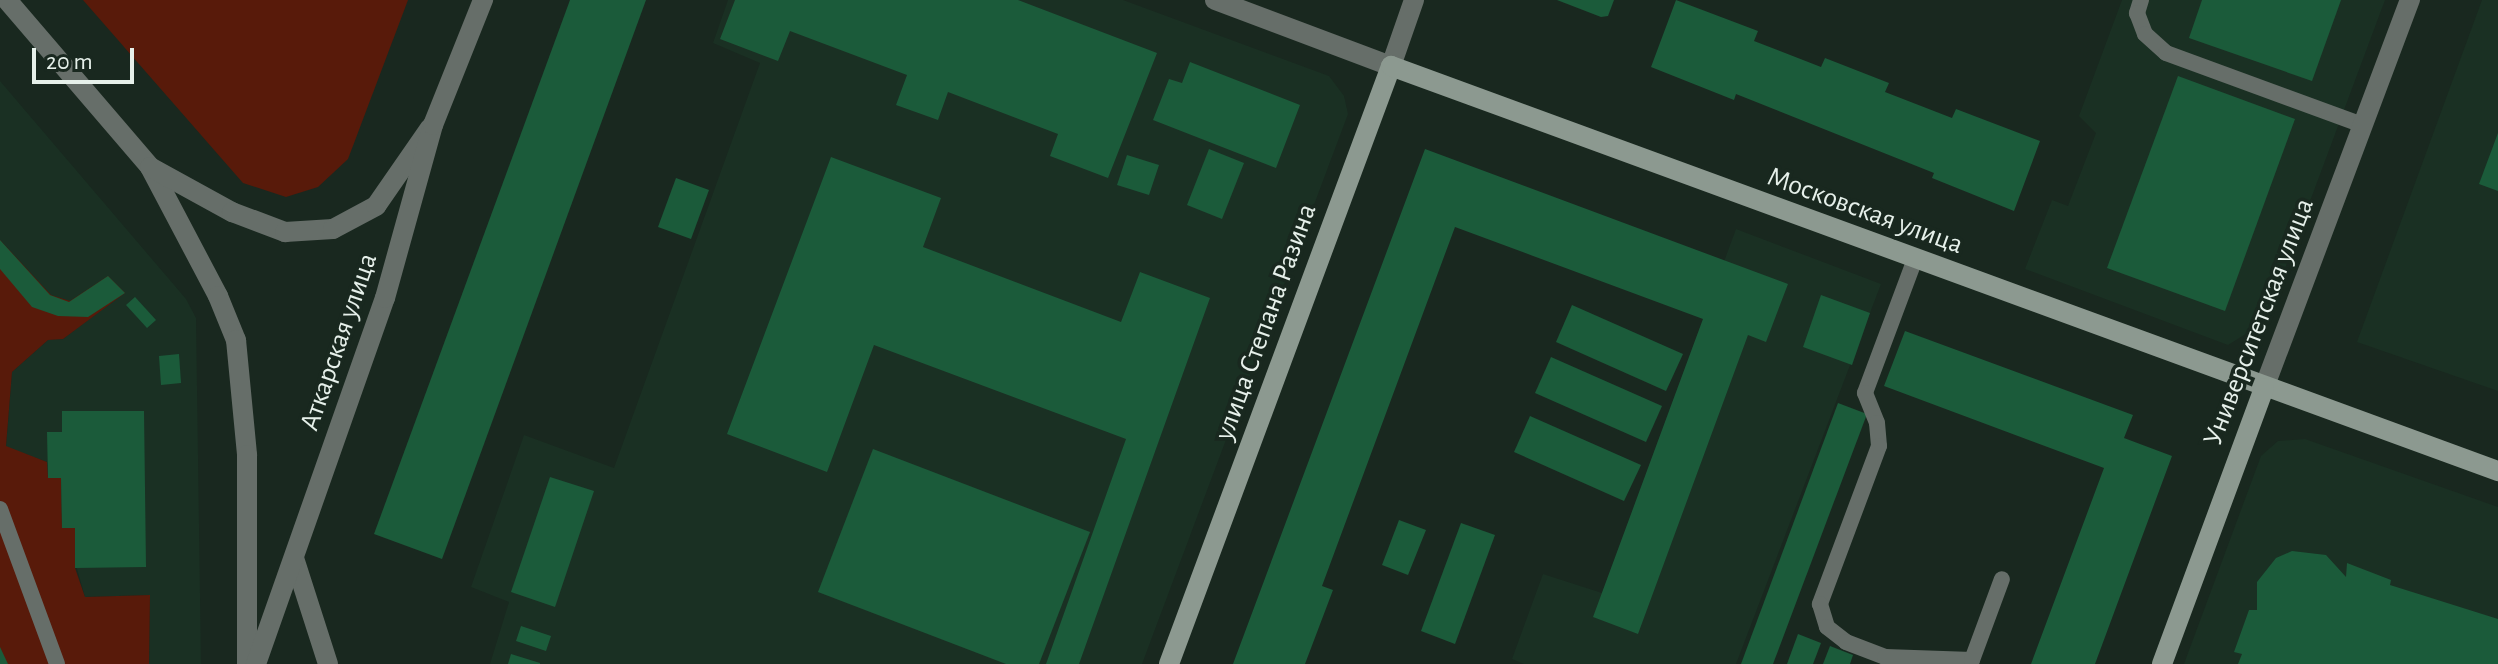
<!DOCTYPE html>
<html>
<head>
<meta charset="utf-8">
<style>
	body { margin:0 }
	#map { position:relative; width:2498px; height:664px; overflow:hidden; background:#19281f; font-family:"Alegreya Sans",sans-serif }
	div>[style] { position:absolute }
	.built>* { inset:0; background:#1a3023 }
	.green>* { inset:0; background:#581a0a }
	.building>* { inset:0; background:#1b5b3a }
	.service>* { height:16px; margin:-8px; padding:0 8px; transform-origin:8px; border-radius:8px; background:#666e69 }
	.minor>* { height:20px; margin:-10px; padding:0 10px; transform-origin:10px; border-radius:10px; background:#666e69 }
	.tertiary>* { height:20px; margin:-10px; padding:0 10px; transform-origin:10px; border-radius:10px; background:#666e69 }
	.secondary>* { height:20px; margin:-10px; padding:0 10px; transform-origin:10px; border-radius:10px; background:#8c9990 }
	span { translate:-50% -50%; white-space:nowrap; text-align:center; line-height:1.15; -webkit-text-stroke:7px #19281f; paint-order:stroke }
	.street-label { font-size:28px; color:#e6f0ea }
	.scale { position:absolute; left:32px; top:48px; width:102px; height:36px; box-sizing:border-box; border:4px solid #e6f0ea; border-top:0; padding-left:10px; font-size:24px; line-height:28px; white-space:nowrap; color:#e6f0ea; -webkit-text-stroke:6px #19281f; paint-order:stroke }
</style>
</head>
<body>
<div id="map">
	<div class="built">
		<div style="clip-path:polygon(728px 0,1123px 0,1329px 76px,1344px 96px,1348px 114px,1142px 664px,490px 664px,509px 602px,471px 587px,524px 435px,614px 468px,760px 63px,713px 43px)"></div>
		<div style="clip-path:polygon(2122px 0,2385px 0,2265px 322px,2228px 345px,2025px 269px,2052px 200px,2068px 206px,2096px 133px,2079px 116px)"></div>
		<div style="clip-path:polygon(2482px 0,2498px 0,2498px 391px,2357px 342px)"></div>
		<div style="clip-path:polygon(0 81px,186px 299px,196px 318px,201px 664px,149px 664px,150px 595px,85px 597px,47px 462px,6px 447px,12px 372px,48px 340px,63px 339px,125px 292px,87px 293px,69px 302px,50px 295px,0 240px)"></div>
		<div style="clip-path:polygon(1736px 229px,1881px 284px,1736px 664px,1524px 664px,1512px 659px,1543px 574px,1602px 593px)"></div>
		<div style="clip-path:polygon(2305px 439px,2498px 507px,2498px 664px,2184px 664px,2261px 456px,2278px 441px)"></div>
	</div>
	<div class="green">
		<div style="clip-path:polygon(83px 0,408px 0,348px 159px,318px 187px,286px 197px,243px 183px)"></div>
		<div style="clip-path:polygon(0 240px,51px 295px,70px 301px,108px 276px,125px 293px,63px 339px,48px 340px,12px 372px,6px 446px,47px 462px,48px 477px,61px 478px,62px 527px,75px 528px,75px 568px,85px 597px,150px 595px,149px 664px,0 664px)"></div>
	</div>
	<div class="building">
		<div style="clip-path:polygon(570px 0,646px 0,442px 559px,374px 534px)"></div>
		<div style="clip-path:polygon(735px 0,1018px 0,1157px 53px,1108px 178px,1050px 156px,1058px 134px,948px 92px,938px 120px,896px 105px,907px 75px,790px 31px,778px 61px,720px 39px)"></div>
		<div style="clip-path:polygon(1557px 0,1614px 0,1608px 16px,1601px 17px)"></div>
		<div style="clip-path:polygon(1676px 0,1758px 31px,1754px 41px,1821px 67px,1825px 58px,1889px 83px,1885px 92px,1952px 118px,1956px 109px,2040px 141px,2014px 211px,1932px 178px,1934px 173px,1736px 94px,1734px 100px,1651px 67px)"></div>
		<div style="clip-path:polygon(2202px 0,2341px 0,2312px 81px,2189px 38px)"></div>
		<div style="clip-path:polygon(1190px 62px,1300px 105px,1276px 168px,1153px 120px,1169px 79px,1182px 83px)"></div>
		<div style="clip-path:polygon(2178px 76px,2295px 119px,2225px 311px,2107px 268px)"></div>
		<div style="clip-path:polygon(2498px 133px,2498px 191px,2479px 184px)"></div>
		<div style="clip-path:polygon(1209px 149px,1244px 163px,1222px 219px,1187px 205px)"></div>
		<div style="clip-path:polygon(1425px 149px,1788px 284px,1766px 342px,1748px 335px,1638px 634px,1593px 617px,1703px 319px,1455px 227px,1322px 586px,1333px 590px,1305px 664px,1233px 664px)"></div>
		<div style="clip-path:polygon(1127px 155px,1159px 165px,1149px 195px,1117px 185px)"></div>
		<div style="clip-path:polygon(831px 157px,941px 198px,923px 247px,1121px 322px,1140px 272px,1210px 298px,1079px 664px,1046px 664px,1126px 439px,874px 345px,827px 472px,727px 434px)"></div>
		<div style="clip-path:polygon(676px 178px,709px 190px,691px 239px,658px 227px)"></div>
		<div style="clip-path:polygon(0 240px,50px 295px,69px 302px,108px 276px,125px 293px,88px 317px,58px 316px,32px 307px,0 269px)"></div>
		<div style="clip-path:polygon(1821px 295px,1870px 313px,1852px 365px,1803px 347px)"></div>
		<div style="clip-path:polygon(135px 297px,156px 320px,147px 328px,126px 305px)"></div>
		<div style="clip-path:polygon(1572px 305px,1683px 354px,1666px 391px,1556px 342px)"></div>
		<div style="clip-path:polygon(1905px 331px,2133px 415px,2124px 438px,2172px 456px,2095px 664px,2031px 664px,2104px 468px,1884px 386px)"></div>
		<div style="clip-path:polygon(179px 354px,181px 383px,161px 385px,159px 356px)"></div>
		<div style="clip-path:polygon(1551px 357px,1662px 406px,1646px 442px,1535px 393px)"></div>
		<div style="clip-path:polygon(1838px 403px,1867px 414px,1773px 664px,1741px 664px)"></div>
		<div style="clip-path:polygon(62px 411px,144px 411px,146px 567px,75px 568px,75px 528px,62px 528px,61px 478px,48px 478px,47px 432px,62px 432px)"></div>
		<div style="clip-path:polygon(1530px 416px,1641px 465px,1624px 501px,1514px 452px)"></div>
		<div style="clip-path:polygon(873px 449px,1090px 532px,1039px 664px,1006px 664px,818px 592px)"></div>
		<div style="clip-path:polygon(550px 477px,594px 491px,555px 607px,511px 592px)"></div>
		<div style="clip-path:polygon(1399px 520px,1426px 530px,1408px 575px,1382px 565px)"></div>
		<div style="clip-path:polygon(1461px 523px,1495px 535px,1455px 644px,1421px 631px)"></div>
		<div style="clip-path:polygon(2292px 551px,2326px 555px,2346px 577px,2347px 563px,2391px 580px,2390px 585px,2498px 619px,2498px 664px,2238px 664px,2242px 654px,2234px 652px,2249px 610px,2257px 610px,2257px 582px,2276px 558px)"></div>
		<div style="clip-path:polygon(521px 626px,551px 636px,546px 651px,516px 641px)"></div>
		<div style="clip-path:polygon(1798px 634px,1821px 643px,1813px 664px,1787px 664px)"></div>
		<div style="clip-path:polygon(1830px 646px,1853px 655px,1850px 664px,1823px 664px)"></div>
		<div style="clip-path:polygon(0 647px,8px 664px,0 664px)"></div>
		<div style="clip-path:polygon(511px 654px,540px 663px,540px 664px,508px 664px)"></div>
	</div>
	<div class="service">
		<div style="left:2141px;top:0;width:14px;rotate:107deg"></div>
		<div style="left:2137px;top:13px;width:22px;rotate:69deg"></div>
		<div style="left:2145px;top:34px;width:28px;rotate:42deg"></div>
		<div style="left:2166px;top:53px;width:210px;rotate:20.1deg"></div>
		<div style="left:1915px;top:259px;width:143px;rotate:110.5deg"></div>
		<div style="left:1865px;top:393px;width:32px;rotate:68deg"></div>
		<div style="left:1877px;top:423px;width:23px;rotate:85deg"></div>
		<div style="left:1879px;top:446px;width:169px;rotate:110.5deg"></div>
		<div style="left:1820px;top:604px;width:24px;rotate:73deg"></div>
		<div style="left:1827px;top:627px;width:24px;rotate:38deg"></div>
		<div style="left:1846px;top:642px;width:42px;rotate:21deg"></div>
		<div style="left:1885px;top:657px;width:87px;rotate:2deg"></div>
		<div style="left:1972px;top:660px;width:86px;rotate:-69.7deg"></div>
		<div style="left:0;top:509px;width:165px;rotate:69.8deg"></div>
	</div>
	<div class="minor">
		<div style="left:7px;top:0;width:220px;rotate:49.4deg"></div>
		<div style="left:150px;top:167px;width:146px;rotate:62.2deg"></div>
		<div style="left:218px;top:296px;width:48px;rotate:67.8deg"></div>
		<div style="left:236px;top:340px;width:116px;rotate:84.5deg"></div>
		<div style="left:247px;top:455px;width:209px;rotate:90deg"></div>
		<div style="left:150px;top:167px;width:94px;rotate:28.8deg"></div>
		<div style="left:232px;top:212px;width:57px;rotate:20.7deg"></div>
		<div style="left:285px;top:232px;width:48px;rotate:-3.6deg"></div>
		<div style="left:333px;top:229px;width:49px;rotate:-28.1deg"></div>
		<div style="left:376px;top:206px;width:95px;rotate:-55.3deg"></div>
		<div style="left:294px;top:558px;width:111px;rotate:72.2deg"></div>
	</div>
	<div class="tertiary">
		<div style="left:1215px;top:0;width:188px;rotate:20.6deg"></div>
		<div style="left:1391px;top:66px;width:70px;rotate:-70.8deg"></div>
		<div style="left:2264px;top:388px;width:415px;rotate:-69.4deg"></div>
		<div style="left:256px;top:664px;width:388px;rotate:-70.6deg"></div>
		<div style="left:385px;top:298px;width:180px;rotate:-74.5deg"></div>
		<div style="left:433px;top:125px;width:135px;rotate:-68.2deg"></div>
	</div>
	<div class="secondary">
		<div style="left:1169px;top:664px;width:638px;rotate:-69.63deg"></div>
		<div style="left:1391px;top:66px;width:1179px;rotate:20.1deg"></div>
		<div style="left:2162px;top:664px;width:294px;rotate:-69.7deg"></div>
	</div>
	<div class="street-label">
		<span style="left:1865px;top:211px;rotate:20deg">Московская улица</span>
		<span style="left:1266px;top:322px;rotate:-70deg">улица Степана Разина</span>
		<span style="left:2259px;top:322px;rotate:-69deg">Университетская улица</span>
		<span style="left:339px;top:342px;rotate:-71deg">Аткарская улица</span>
	</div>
	<div class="scale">20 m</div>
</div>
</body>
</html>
